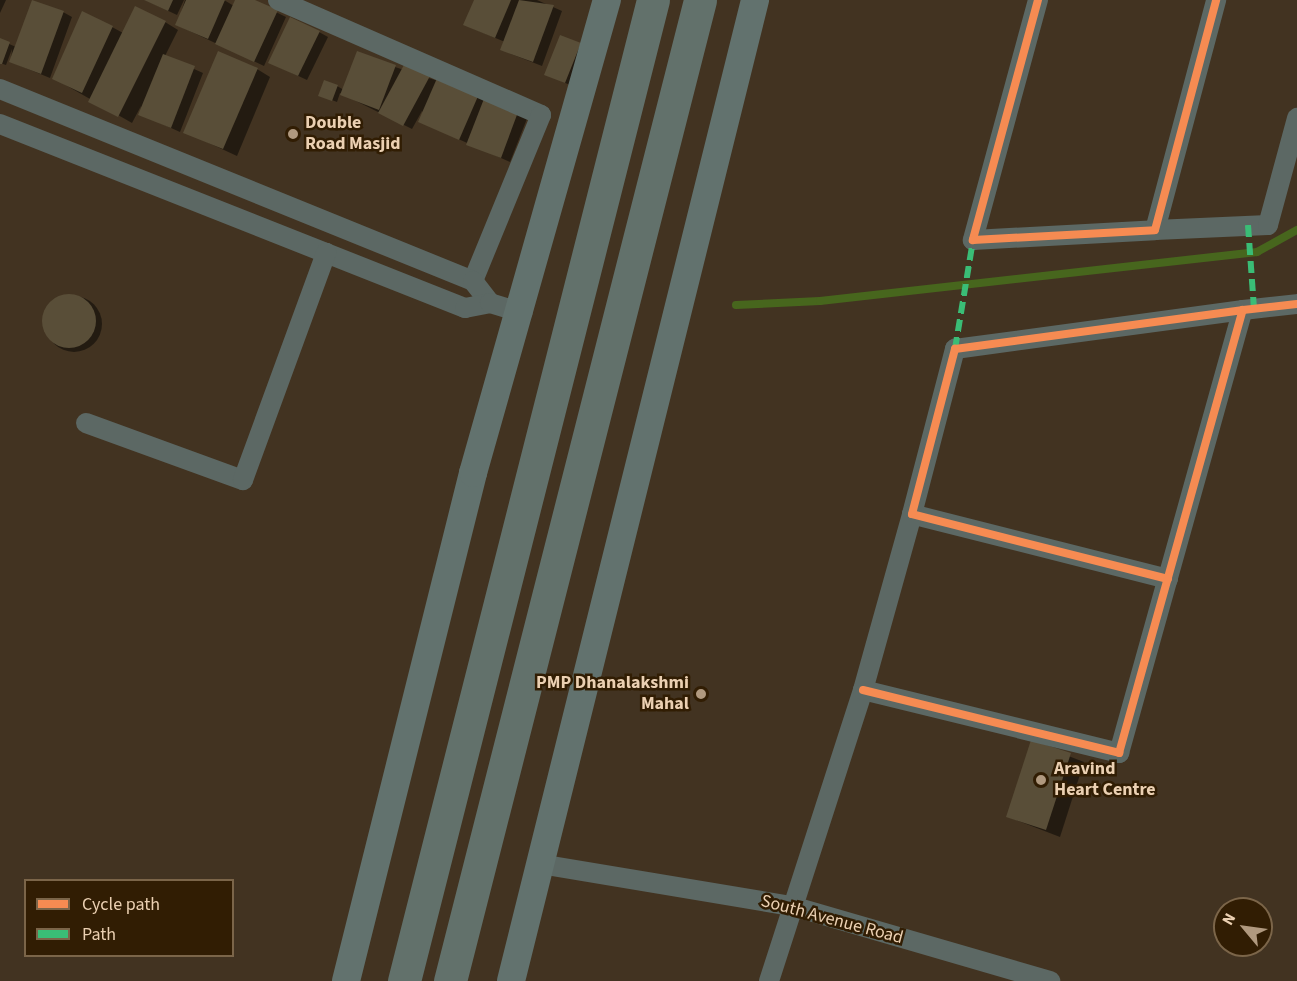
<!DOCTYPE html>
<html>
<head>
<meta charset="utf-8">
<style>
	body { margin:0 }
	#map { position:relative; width:1297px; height:981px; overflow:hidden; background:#423321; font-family:"Source Sans 3",sans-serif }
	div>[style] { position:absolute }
	.shadow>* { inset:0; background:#0007 }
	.round { border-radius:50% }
	.stream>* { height:8px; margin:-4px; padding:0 4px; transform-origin:4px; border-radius:4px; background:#47661d }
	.building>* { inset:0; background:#594e38 }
	.minor>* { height:20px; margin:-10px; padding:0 10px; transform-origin:10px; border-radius:10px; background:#5c6864 }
	.secondary>* { height:28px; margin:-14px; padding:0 14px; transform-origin:14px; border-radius:14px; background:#62726e }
	.trunk>* { height:33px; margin:-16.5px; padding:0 16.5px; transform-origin:16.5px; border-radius:16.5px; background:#62716b }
	.quiet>* { height:6px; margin-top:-3px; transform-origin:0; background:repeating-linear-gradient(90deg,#3abd76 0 12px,transparent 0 18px) }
	.cycleway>* { height:8px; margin:-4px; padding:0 4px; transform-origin:4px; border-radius:4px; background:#f68b52 }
	.dots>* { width:16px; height:16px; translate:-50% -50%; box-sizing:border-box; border:3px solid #311d03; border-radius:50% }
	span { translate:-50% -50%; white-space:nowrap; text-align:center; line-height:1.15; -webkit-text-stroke:5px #311d03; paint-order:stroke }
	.poi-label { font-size:18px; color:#ebd0b2; font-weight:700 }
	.left { translate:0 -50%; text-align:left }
	.right { translate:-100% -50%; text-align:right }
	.street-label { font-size:18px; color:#ebd0b2 }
	.legend { position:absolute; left:24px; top:879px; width:210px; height:78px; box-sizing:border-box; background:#311d03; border:2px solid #7b6549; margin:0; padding:8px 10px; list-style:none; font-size:18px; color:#ebd0b2 }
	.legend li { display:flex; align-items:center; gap:12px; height:30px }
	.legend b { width:30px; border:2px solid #7b6549 }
	.north { position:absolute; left:1213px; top:897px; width:60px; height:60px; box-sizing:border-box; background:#311d03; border:2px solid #7b6549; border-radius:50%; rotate:299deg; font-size:16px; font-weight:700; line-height:24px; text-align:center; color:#ebd0b2 }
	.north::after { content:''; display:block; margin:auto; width:21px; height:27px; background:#b0997f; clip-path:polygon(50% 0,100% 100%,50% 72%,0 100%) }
</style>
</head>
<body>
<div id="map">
	<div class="shadow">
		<div style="clip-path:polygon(0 0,6px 0,0 13px)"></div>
		<div style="clip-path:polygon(145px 0,184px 0,177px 15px)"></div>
		<div style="clip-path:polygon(185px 0,224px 0,234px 6px,236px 0,251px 0,286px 17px,264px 66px,177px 25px)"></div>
		<div style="clip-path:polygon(475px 0,537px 0,562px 11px,542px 66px,511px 54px,502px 49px,505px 42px,474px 29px)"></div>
		<div style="clip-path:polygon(63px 12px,72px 17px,50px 78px,11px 62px,12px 49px,6px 65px,0 63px,0 40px,16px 47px)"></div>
		<div style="clip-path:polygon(165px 22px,178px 30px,165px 56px,203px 73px,180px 132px,140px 114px,141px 106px,132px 123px,62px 83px,112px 27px,123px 33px)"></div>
		<div style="clip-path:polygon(319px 32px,328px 37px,307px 80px,279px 67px)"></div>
		<div style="clip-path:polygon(580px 45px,574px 87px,546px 74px)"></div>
		<div style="clip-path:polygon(395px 67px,530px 111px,510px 162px,429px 126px,422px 111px,412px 129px,340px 93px,337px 102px,324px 97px,337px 86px,344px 90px)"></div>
		<div style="clip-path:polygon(257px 69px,270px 77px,237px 156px,185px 132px)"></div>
		<div class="round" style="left:46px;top:296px;width:56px;height:56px"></div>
		<div style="clip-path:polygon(1032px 742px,1084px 762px,1060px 837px,1008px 817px)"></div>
	</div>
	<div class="stream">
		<div style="left:736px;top:305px;width:84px;rotate:-2.7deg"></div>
		<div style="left:820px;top:301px;width:440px;rotate:-6.4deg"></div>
		<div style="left:1257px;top:252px;width:46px;rotate:-28.8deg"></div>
	</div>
	<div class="building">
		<div style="clip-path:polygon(32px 0,64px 11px,41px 74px,9px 62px)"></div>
		<div style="clip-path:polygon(144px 0,173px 0,168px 11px)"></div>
		<div style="clip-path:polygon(186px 0,225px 0,208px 39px,175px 25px)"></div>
		<div style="clip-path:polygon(235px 0,255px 0,278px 10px,254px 62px,215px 44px)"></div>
		<div style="clip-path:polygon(474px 0,511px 0,495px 38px,463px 25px)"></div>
		<div style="clip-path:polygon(519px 0,554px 5px,533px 62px,500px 50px)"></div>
		<div style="clip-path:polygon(135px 6px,166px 21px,118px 117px,88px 102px)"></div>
		<div style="clip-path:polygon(82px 11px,113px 26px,82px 93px,52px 79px)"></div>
		<div style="clip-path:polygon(290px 17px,320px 31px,298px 76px,268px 63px)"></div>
		<div style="clip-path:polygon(560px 35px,581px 43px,565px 83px,544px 75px)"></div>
		<div style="clip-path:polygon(0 38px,10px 42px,2px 64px,0 64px)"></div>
		<div style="clip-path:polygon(218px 51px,258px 68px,223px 149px,183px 133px)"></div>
		<div style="clip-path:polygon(357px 51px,396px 65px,379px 110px,340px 95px)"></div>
		<div style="clip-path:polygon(163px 54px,195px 66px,171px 128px,138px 115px)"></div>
		<div style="clip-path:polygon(405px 63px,430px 76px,403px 126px,378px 113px)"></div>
		<div style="clip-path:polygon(441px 69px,482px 87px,459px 140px,418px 122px)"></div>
		<div style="clip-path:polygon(324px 80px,338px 85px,332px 101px,318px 96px)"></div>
		<div style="clip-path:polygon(487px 91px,521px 104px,501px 158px,466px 145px)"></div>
		<div class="round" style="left:42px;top:294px;width:54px;height:54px"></div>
		<div style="clip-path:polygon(1031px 740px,1071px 753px,1046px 830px,1006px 817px)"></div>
	</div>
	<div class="minor">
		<div style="left:278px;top:0;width:287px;rotate:23.6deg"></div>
		<div style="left:541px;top:115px;width:179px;rotate:112.3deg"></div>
		<div style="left:1038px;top:0;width:249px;rotate:105.2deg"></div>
		<div style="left:973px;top:240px;width:182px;rotate:-3.1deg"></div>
		<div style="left:1155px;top:230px;width:238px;rotate:-75.1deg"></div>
		<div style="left:0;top:89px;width:510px;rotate:22.09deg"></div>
		<div style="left:473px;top:281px;width:28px;rotate:52deg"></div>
		<div style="left:0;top:124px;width:500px;rotate:21.59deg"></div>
		<div style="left:465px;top:308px;width:25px;rotate:-11deg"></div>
		<div style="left:490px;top:303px;width:34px;rotate:17deg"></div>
		<div style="left:1155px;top:230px;width:113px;rotate:-2.5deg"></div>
		<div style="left:1268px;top:225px;width:111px;rotate:-74.8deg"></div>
		<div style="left:86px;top:423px;width:167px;rotate:20deg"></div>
		<div style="left:243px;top:480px;width:242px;rotate:-69.9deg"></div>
		<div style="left:1168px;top:579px;width:264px;rotate:-165.8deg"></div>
		<div style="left:912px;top:514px;width:171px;rotate:-75.4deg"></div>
		<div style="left:955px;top:349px;width:291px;rotate:-7.7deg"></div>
		<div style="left:863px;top:690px;width:264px;rotate:13.8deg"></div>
		<div style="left:1119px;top:753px;width:460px;rotate:-74.4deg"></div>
		<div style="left:1243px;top:310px;width:54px;rotate:-6.3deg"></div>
		<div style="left:540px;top:864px;width:255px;rotate:9.5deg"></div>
		<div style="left:792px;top:906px;width:269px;rotate:16.2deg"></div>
		<div style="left:769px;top:981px;width:306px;rotate:-72.1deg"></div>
		<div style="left:863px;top:690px;width:183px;rotate:-74.4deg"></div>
	</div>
	<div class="secondary">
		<div style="left:346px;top:981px;width:524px;rotate:-75.96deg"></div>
		<div style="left:473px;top:473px;width:492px;rotate:-74.2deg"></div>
		<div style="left:511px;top:981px;width:1011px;rotate:-76.03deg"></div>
	</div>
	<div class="trunk">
		<div style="left:404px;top:981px;width:1012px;rotate:-75.76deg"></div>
		<div style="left:450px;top:981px;width:1012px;rotate:-75.7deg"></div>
	</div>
	<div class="quiet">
		<div style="left:1248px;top:225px;width:84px;rotate:85.9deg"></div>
		<div style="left:955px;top:349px;width:110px;rotate:-80.6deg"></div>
	</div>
	<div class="cycleway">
		<div style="left:1038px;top:0;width:249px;rotate:105.2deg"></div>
		<div style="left:973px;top:240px;width:182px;rotate:-3.1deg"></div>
		<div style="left:1155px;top:230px;width:238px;rotate:-75.1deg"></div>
		<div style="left:1168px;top:579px;width:264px;rotate:-165.8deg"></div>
		<div style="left:912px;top:514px;width:171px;rotate:-75.4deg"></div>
		<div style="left:955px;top:349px;width:291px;rotate:-7.7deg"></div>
		<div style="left:863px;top:690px;width:264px;rotate:13.8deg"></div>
		<div style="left:1119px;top:753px;width:460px;rotate:-74.4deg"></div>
		<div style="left:1243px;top:310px;width:54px;rotate:-6.3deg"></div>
	</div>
	<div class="dots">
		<div style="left:293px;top:134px;background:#b0997f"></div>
		<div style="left:701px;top:694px;background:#b0997f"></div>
		<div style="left:1041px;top:780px;background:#b0997f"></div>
	</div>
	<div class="poi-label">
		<span class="left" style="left:305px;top:134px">Double<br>Road Masjid</span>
		<span class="right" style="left:689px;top:694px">PMP Dhanalakshmi<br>Mahal</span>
		<span class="left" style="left:1054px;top:780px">Aravind<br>Heart Centre</span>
	</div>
	<div class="street-label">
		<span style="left:832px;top:920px;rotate:15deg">South Avenue Road</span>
	</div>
	<ul class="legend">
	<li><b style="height:8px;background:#f68b52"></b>Cycle path</li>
	<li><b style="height:8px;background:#3abd76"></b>Path</li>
	</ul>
	<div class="north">N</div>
</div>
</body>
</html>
